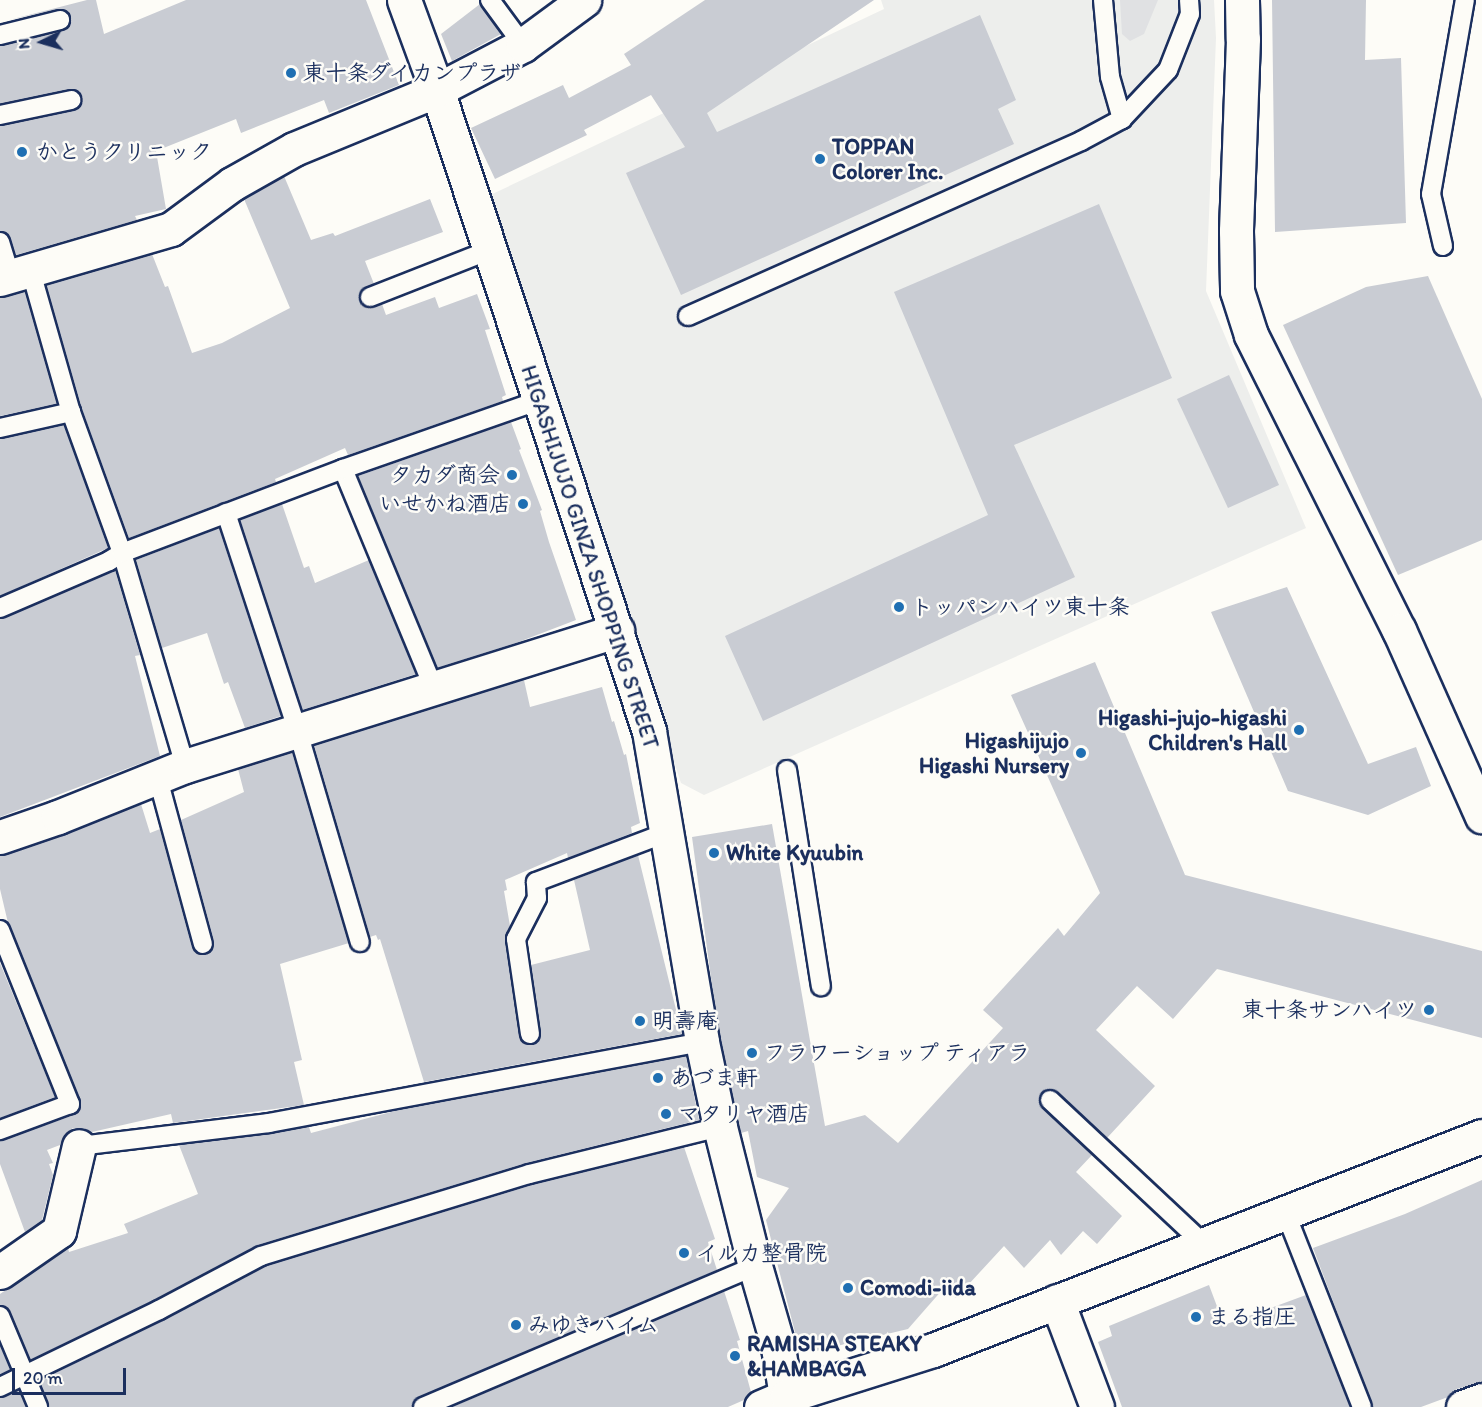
<!DOCTYPE html>
<html>
<head>
<meta charset="utf-8">
<style>
	body { margin:0 }
	#map { position:relative; width:1482px; height:1407px; overflow:hidden; background:#fdfcf7; font-family:Itim,"Klee One",sans-serif }
	div>[style] { position:absolute }
	.built>* { inset:0; background:#edeeec }
	.green>* { inset:0; background:#e0e1e3 }
	.building>* { inset:0; background:#c9ccd3 }
	.roads { filter:drop-shadow(2px 0 #1b2f5e) drop-shadow(-2px 0 #1b2f5e) drop-shadow(0 2px #1b2f5e) drop-shadow(0 -2px #1b2f5e) }
	.service>* { height:18px; margin:-9px; padding:0 9px; transform-origin:9px; border-radius:9px; background:#fdfcf7 }
	.minor>* { height:33px; margin:-16.5px; padding:0 16.5px; transform-origin:16.5px; border-radius:16.5px; background:#fdfcf7 }
	.dots>* { width:16px; height:16px; translate:-50% -50%; box-sizing:border-box; border:3px solid #fdfcf7; border-radius:50% }
	span { translate:-50% -50%; white-space:nowrap; text-align:center; line-height:1.15; -webkit-text-stroke:5px #fdfcf7; paint-order:stroke }
	.poi-label { font-size:22px; color:#1b2f5e; font-weight:700 }
	.left { translate:0 -50%; text-align:left }
	.right { translate:-100% -50%; text-align:right }
	.street-label { font-size:22px; color:#1b2f5e }
	.north { position:absolute; left:12px; top:12px; width:60px; height:60px; -webkit-text-stroke:4px #fdfcf7; paint-order:stroke; rotate:265deg; font-size:16px; font-weight:700; line-height:24px; text-align:center; color:#1b2f5e }
	.north::after { content:''; display:block; margin:auto; width:21px; height:27px; background:#1b2f5e; clip-path:polygon(50% 0,100% 100%,50% 72%,0 100%) }
	.scale { position:absolute; left:12px; top:1368px; width:114px; height:27px; box-sizing:border-box; border:3px solid #1b2f5e; border-top:0; padding-left:8px; font-size:18px; line-height:21px; white-space:nowrap; color:#1b2f5e; -webkit-text-stroke:4px #fdfcf7; paint-order:stroke }
</style>
</head>
<body>
<div id="map">
	<div class="built">
		<div style="clip-path:polygon(881px 0,1214px 0,1216px 38px,1206px 291px,1306px 528px,704px 795px,681px 783px,486px 197px,884px 9px)"></div>
	</div>
	<div class="green">
		<div style="clip-path:polygon(1120px 0,1158px 0,1144px 34px,1130px 41px,1122px 34px)"></div>
	</div>
	<div class="building">
		<div style="clip-path:polygon(87px 0,96px 0,104px 34px,186px 0,366px 0,399px 85px,329px 113px,324px 100px,241px 133px,236px 119px,156px 151px,166px 209px,135px 216px,137px 220px,16px 255px,8px 234px,0 231px,0 126px,73px 111px,79px 108px,82px 98px,79px 92px,69px 89px,0 104px,0 46px,63px 31px,68px 28px,71px 18px,68px 12px,58px 9px,9px 20px)"></div>
		<div style="clip-path:polygon(705px 0,874px 0,707px 113px,717px 132px,980px 15px,1016px 100px,998px 109px,1014px 144px,681px 295px,626px 173px,685px 147px,651px 95px,584px 130px,587px 135px,495px 179px,471px 128px,563px 85px,569px 98px,631px 65px,624px 54px)"></div>
		<div style="clip-path:polygon(1272px 0,1366px 0,1365px 60px,1401px 58px,1406px 223px,1275px 232px)"></div>
		<div style="clip-path:polygon(480px 4px,501px 34px,452px 61px,441px 34px)"></div>
		<div style="clip-path:polygon(284px 176px,311px 240px,333px 233px,335px 236px,430px 199px,443px 232px,365px 261px,374px 284px,362px 290px,359px 301px,368px 308px,382px 304px,386px 315px,435px 297px,439px 308px,477px 294px,490px 329px,485px 330px,506px 395px,502px 397px,503px 401px,348px 455px,345px 448px,275px 479px,276px 482px,129px 538px,82px 409px,46px 285px,152px 254px,165px 287px,168px 286px,192px 353px,222px 343px,290px 308px,244px 199px)"></div>
		<div style="clip-path:polygon(1099px 204px,1172px 378px,1014px 445px,1075px 577px,763px 721px,725px 636px,988px 515px,894px 292px)"></div>
		<div style="clip-path:polygon(1428px 276px,1482px 399px,1482px 540px,1398px 575px,1283px 325px,1366px 287px)"></div>
		<div style="clip-path:polygon(25px 291px,57px 404px,0 416px,0 297px)"></div>
		<div style="clip-path:polygon(1229px 375px,1279px 485px,1228px 508px,1177px 399px)"></div>
		<div style="clip-path:polygon(511px 422px,521px 449px,519px 450px,542px 510px,540px 511px,549px 542px,576px 620px,516px 643px,437px 668px,358px 476px)"></div>
		<div style="clip-path:polygon(64px 425px,108px 548px,0 596px,0 439px)"></div>
		<div style="clip-path:polygon(282px 504px,304px 568px,309px 566px,315px 583px,369px 560px,416px 674px,302px 710px,240px 520px)"></div>
		<div style="clip-path:polygon(219px 528px,281px 716px,245px 728px,228px 682px,224px 684px,207px 633px,162px 648px,136px 560px)"></div>
		<div style="clip-path:polygon(115px 570px,140px 655px,135px 656px,160px 756px,0 817px,0 619px)"></div>
		<div style="clip-path:polygon(1287px 587px,1368px 764px,1416px 747px,1431px 786px,1368px 815px,1288px 791px,1211px 612px)"></div>
		<div style="clip-path:polygon(1095px 662px,1185px 875px,1482px 951px,1482px 1038px,1217px 969px,1173px 1019px,1137px 986px,1096px 1030px,1155px 1086px,1107px 1138px,1057px 1091px,1046px 1089px,1039px 1098px,1042px 1108px,1092px 1155px,1076px 1172px,1122px 1216px,1097px 1244px,1083px 1231px,1061px 1255px,1050px 1240px,1024px 1268px,1004px 1246px,956px 1298px,943px 1289px,908px 1329px,816px 1351px,796px 1336px,766px 1220px,789px 1188px,757px 1177px,748px 1131px,741px 1133px,738px 1123px,716px 1015px,692px 837px,772px 824px,825px 1126px,865px 1115px,898px 1143px,1003px 1028px,983px 1010px,1058px 928px,1064px 936px,1100px 893px,1011px 695px)"></div>
		<div style="clip-path:polygon(524px 680px,530px 707px,602px 687px,612px 722px,614px 721px,624px 755px,626px 754px,640px 823px,631px 827px,632px 833px,568px 858px,567px 853px,505px 880px,507px 890px,504px 891px,510px 926px,505px 941px,521px 1040px,532px 1045px,541px 1038px,531px 965px,590px 950px,574px 880px,638px 855px,682px 1034px,424px 1082px,380px 939px,378px 940px,376px 935px,370px 937px,314px 745px)"></div>
		<div style="clip-path:polygon(292px 752px,349px 943px,280px 964px,302px 1060px,294px 1062px,304px 1105px,173px 1123px,171px 1114px,92px 1132px,83px 1128px,73px 1128px,65px 1134px,60px 1145px,47px 1150px,53px 1163px,49px 1164px,53px 1175px,42px 1220px,25px 1232px,0 1164px,0 1141px,74px 1115px,81px 1105px,8px 923px,0 889px,0 855px,64px 835px,141px 804px,150px 833px,160px 829px,192px 947px,200px 955px,206px 955px,214px 947px,214px 941px,181px 820px,244px 792px,238px 769px)"></div>
		<div style="clip-path:polygon(0 963px,55px 1097px,0 1118px)"></div>
		<div style="clip-path:polygon(686px 1056px,699px 1120px,526px 1163px,258px 1245px,154px 1300px,30px 1360px,10px 1312px,0 1305px,0 1294px,68px 1248px,69px 1252px,128px 1233px,124px 1224px,198px 1194px,179px 1145px,309px 1127px,311px 1133px,395px 1111px)"></div>
		<div style="clip-path:polygon(684px 1147px,715px 1239px,708px 1242px,717px 1270px,419px 1397px,412px 1407px,49px 1407px,39px 1381px,164px 1320px,265px 1266px,532px 1185px)"></div>
		<div style="clip-path:polygon(1482px 1180px,1482px 1382px,1457px 1389px,1448px 1397px,1421px 1407px,1373px 1407px,1313px 1248px,1405px 1214px)"></div>
		<div style="clip-path:polygon(1209px 1285px,1224px 1325px,1306px 1295px,1350px 1407px,1122px 1407px,1098px 1342px,1112px 1336px,1109px 1326px)"></div>
		<div style="clip-path:polygon(724px 1291px,740px 1340px,737px 1341px,751px 1392px,744px 1400px,728px 1407px,452px 1407px)"></div>
		<div style="clip-path:polygon(0 1345px,10px 1370px,0 1374px)"></div>
		<div style="clip-path:polygon(19px 1390px,26px 1407px,0 1407px,0 1398px)"></div>
	</div>
	<div class="roads">
		<div class="service">
			<div style="left:490px;top:0;width:56px;rotate:53.7deg"></div>
			<div style="left:1103px;top:0;width:77px;rotate:84.8deg"></div>
			<div style="left:1110px;top:77px;width:44px;rotate:74.1deg"></div>
			<div style="left:0;top:35px;width:62px;rotate:-14deg"></div>
			<div style="left:0;top:115px;width:73px;rotate:-11.9deg"></div>
			<div style="left:0;top:242px;width:37px;rotate:73deg"></div>
			<div style="left:1443px;top:246px;width:53px;rotate:-103deg"></div>
			<div style="left:1431px;top:194px;width:197px;rotate:-80.1deg"></div>
			<div style="left:31px;top:272px;width:146px;rotate:74.1deg"></div>
			<div style="left:71px;top:412px;width:150px;rotate:70.1deg"></div>
			<div style="left:122px;top:553px;width:222px;rotate:73.5deg"></div>
			<div style="left:370px;top:297px;width:129px;rotate:-21.4deg"></div>
			<div style="left:688px;top:316px;width:430px;rotate:-24deg"></div>
			<div style="left:1081px;top:141px;width:47px;rotate:-28.2deg"></div>
			<div style="left:1122px;top:119px;width:67px;rotate:-46.8deg"></div>
			<div style="left:1168px;top:70px;width:60px;rotate:-68.6deg"></div>
			<div style="left:1190px;top:14px;width:14px;rotate:-94deg"></div>
			<div style="left:0;top:428px;width:73px;rotate:-12.7deg"></div>
			<div style="left:343px;top:469px;width:238px;rotate:67.5deg"></div>
			<div style="left:226px;top:513px;width:231px;rotate:71.8deg"></div>
			<div style="left:298px;top:732px;width:219px;rotate:73.6deg"></div>
			<div style="left:0;top:608px;width:119px;rotate:-23.3deg"></div>
			<div style="left:109px;top:561px;width:15px;rotate:-32deg"></div>
			<div style="left:122px;top:553px;width:236px;rotate:-20.8deg"></div>
			<div style="left:343px;top:469px;width:209px;rotate:-19.3deg"></div>
			<div style="left:787px;top:770px;width:219px;rotate:81.1deg"></div>
			<div style="left:157px;top:775px;width:175px;rotate:74.8deg"></div>
			<div style="left:0;top:930px;width:188px;rotate:68.1deg"></div>
			<div style="left:70px;top:1104px;width:75px;rotate:159.6deg"></div>
			<div style="left:530px;top:1034px;width:96px;rotate:-98.4deg"></div>
			<div style="left:516px;top:939px;width:46px;rotate:-62.9deg"></div>
			<div style="left:537px;top:898px;width:16px;rotate:-94deg"></div>
			<div style="left:536px;top:882px;width:141px;rotate:-20.7deg"></div>
			<div style="left:1050px;top:1100px;width:211px;rotate:43.1deg"></div>
			<div style="left:79px;top:1146px;width:191px;rotate:-6.9deg"></div>
			<div style="left:269px;top:1123px;width:441px;rotate:-10.6deg"></div>
			<div style="left:1286px;top:1214px;width:207px;rotate:68.5deg"></div>
			<div style="left:0;top:1316px;width:99px;rotate:67.3deg"></div>
			<div style="left:0;top:1387px;width:177px;rotate:-25.8deg"></div>
			<div style="left:159px;top:1310px;width:115px;rotate:-27.9deg"></div>
			<div style="left:261px;top:1256px;width:280px;rotate:-17deg"></div>
			<div style="left:529px;top:1174px;width:197px;rotate:-13.8deg"></div>
			<div style="left:423px;top:1407px;width:361px;rotate:-23deg"></div>
		</div>
		<div class="minor">
			<div style="left:404px;top:0;width:96px;rotate:69.9deg"></div>
			<div style="left:437px;top:90px;width:675px;rotate:71.7deg"></div>
			<div style="left:649px;top:731px;width:315px;rotate:80.3deg"></div>
			<div style="left:702px;top:1042px;width:87px;rotate:78deg"></div>
			<div style="left:720px;top:1127px;width:143px;rotate:75.9deg"></div>
			<div style="left:755px;top:1266px;width:79px;rotate:73.9deg"></div>
			<div style="left:777px;top:1342px;width:66px;rotate:80.4deg"></div>
			<div style="left:1242px;top:0;width:39px;rotate:89deg"></div>
			<div style="left:1243px;top:39px;width:192px;rotate:92.1deg"></div>
			<div style="left:1236px;top:231px;width:60px;rotate:89deg"></div>
			<div style="left:1237px;top:291px;width:46px;rotate:72.3deg"></div>
			<div style="left:1251px;top:335px;width:330px;rotate:63.4deg"></div>
			<div style="left:1399px;top:630px;width:204px;rotate:66deg"></div>
			<div style="left:0;top:279px;width:178px;rotate:-16.3deg"></div>
			<div style="left:171px;top:229px;width:76px;rotate:-36.4deg"></div>
			<div style="left:232px;top:184px;width:71px;rotate:-29.4deg"></div>
			<div style="left:294px;top:149px;width:155px;rotate:-22.4deg"></div>
			<div style="left:437px;top:90px;width:97px;rotate:-27.6deg"></div>
			<div style="left:523px;top:45px;width:76px;rotate:-36.4deg"></div>
			<div style="left:0;top:837px;width:61px;rotate:-19deg"></div>
			<div style="left:58px;top:817px;width:137px;rotate:-21.9deg"></div>
			<div style="left:185px;top:766px;width:453px;rotate:-17.4deg"></div>
			<div style="left:0;top:1272px;width:72px;rotate:-34.8deg"></div>
			<div style="left:59px;top:1231px;width:87px;rotate:-76.8deg"></div>
			<div style="left:1057px;top:1301px;width:113px;rotate:69.3deg"></div>
			<div style="left:761px;top:1407px;width:28px;rotate:-23deg"></div>
			<div style="left:787px;top:1396px;width:153px;rotate:-17.5deg"></div>
			<div style="left:933px;top:1350px;width:589px;rotate:-21.3deg"></div>
			<div style="left:1463px;top:1407px;width:20px;rotate:-20deg"></div>
		</div>
	</div>
	<div class="dots">
		<div style="left:291px;top:73px;background:#1f6fb2"></div>
		<div style="left:22px;top:152px;background:#1f6fb2"></div>
		<div style="left:820px;top:159px;background:#1f6fb2"></div>
		<div style="left:512px;top:475px;background:#1f6fb2"></div>
		<div style="left:523px;top:504px;background:#1f6fb2"></div>
		<div style="left:899px;top:607px;background:#1f6fb2"></div>
		<div style="left:1299px;top:730px;background:#1f6fb2"></div>
		<div style="left:1081px;top:753px;background:#1f6fb2"></div>
		<div style="left:714px;top:853px;background:#1f6fb2"></div>
		<div style="left:1429px;top:1010px;background:#1f6fb2"></div>
		<div style="left:640px;top:1021px;background:#1f6fb2"></div>
		<div style="left:752px;top:1053px;background:#1f6fb2"></div>
		<div style="left:658px;top:1078px;background:#1f6fb2"></div>
		<div style="left:666px;top:1114px;background:#1f6fb2"></div>
		<div style="left:684px;top:1253px;background:#1f6fb2"></div>
		<div style="left:848px;top:1288px;background:#1f6fb2"></div>
		<div style="left:1196px;top:1317px;background:#1f6fb2"></div>
		<div style="left:516px;top:1325px;background:#1f6fb2"></div>
		<div style="left:735px;top:1356px;background:#1f6fb2"></div>
	</div>
	<div class="poi-label">
		<span class="left" style="left:303px;top:73px">東十条ダイカンプラザ</span>
		<span class="left" style="left:832px;top:159px">TOPPAN<br>Colorer Inc.</span>
		<span class="left" style="left:36px;top:152px">かとうクリニック</span>
		<span class="right" style="left:500px;top:475px">タカダ商会</span>
		<span class="right" style="left:511px;top:504px">いせかね酒店</span>
		<span class="left" style="left:911px;top:607px">トッパンハイツ東十条</span>
		<span class="right" style="left:1287px;top:730px">Higashi-jujo-higashi<br>Children's Hall</span>
		<span class="right" style="left:1069px;top:753px">Higashijujo<br>Higashi Nursery</span>
		<span class="left" style="left:726px;top:853px">White Kyuubin</span>
		<span class="right" style="left:1417px;top:1010px">東十条サンハイツ</span>
		<span class="left" style="left:652px;top:1021px">明壽庵</span>
		<span class="left" style="left:764px;top:1053px">フラワーショップ ティアラ</span>
		<span class="left" style="left:670px;top:1078px">あづま軒</span>
		<span class="left" style="left:678px;top:1114px">マタリヤ酒店</span>
		<span class="left" style="left:696px;top:1253px">イルカ整骨院</span>
		<span class="left" style="left:860px;top:1288px">Comodi-iida</span>
		<span class="left" style="left:1208px;top:1317px">まる指圧</span>
		<span class="left" style="left:528px;top:1325px">みゆきハイム</span>
		<span class="left" style="left:747px;top:1356px">RAMISHA STEAKY<br>&amp;HAMBAGA</span>
	</div>
	<div class="street-label">
		<span style="left:590px;top:557px;rotate:72deg">HIGASHIJUJO GINZA SHOPPING STREET</span>
	</div>
	<div class="north">N</div>
	<div class="scale">20 m</div>
</div>
</body>
</html>
